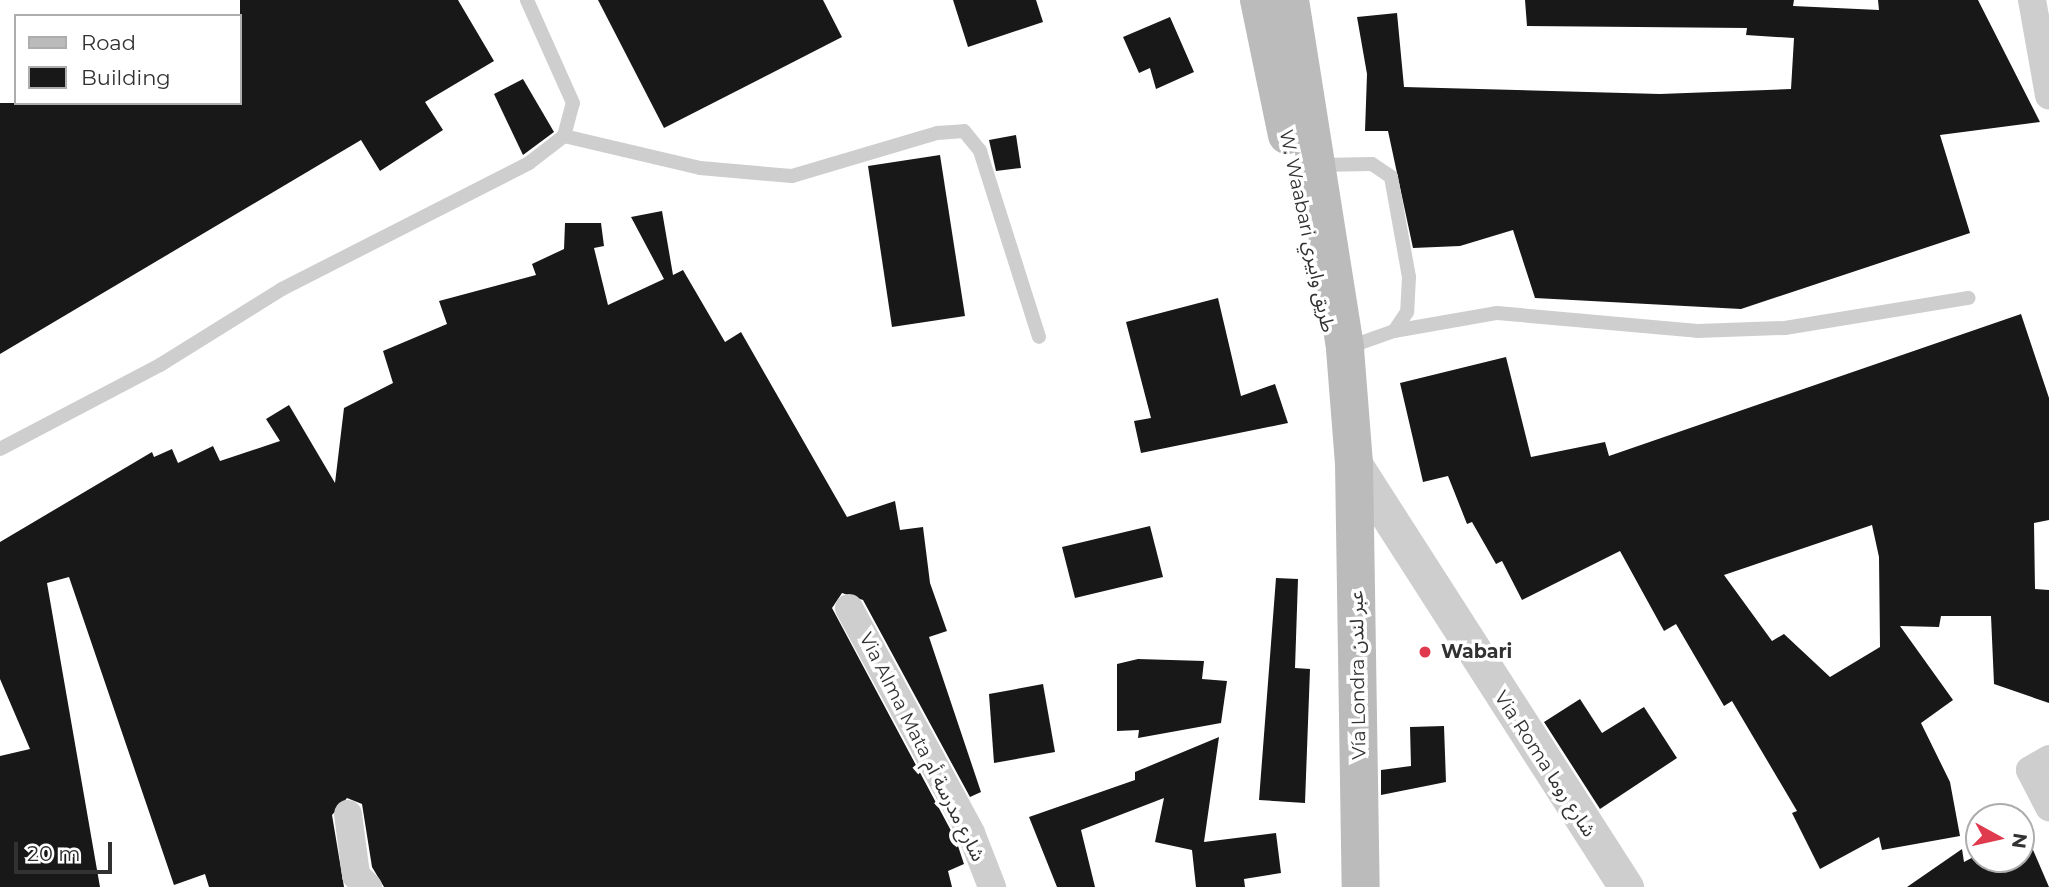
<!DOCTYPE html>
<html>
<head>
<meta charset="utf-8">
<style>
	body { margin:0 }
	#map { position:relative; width:2049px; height:887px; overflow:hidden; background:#fff; font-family:Montserrat,"Noto Sans Arabic",sans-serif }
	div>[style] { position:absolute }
	.building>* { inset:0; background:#181818 }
	.service>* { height:14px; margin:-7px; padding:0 7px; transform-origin:7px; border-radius:7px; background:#cecece }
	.minor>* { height:28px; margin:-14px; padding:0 14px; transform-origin:14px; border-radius:14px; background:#cecece }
	.tertiary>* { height:35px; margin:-17.5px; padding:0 17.5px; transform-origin:17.5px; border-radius:17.5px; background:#cecece }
	.secondary>* { height:38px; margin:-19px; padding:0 19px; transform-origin:19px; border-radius:19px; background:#bbb }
	.dots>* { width:19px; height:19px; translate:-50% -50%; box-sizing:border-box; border:4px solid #fff; border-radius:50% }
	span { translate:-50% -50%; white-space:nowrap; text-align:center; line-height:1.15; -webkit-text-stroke:7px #fff; paint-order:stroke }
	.street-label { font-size:19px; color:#313131 }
	.poi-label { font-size:19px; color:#313131; font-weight:700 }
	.left { translate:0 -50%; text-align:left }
	.legend { position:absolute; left:14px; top:14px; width:228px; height:91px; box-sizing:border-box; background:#fff; border:2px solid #adadad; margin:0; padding:9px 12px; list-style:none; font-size:21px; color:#313131 }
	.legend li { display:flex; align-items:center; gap:14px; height:35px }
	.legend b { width:35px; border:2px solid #adadad }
	.north { position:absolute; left:1965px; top:803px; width:70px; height:70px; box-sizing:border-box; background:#fff; border:2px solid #adadad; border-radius:50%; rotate:98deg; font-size:19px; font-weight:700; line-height:28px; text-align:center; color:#313131 }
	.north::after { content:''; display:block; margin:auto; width:24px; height:32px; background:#e03a4e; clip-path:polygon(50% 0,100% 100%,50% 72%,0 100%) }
	.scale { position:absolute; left:14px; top:842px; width:98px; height:32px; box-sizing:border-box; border:4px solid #313131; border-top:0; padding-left:9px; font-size:21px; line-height:24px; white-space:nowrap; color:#313131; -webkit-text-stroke:5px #fff; paint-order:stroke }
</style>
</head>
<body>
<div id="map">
	<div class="building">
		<div style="clip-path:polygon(240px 0,458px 0,494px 61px,425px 102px,443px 130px,380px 171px,361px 140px,0 354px,0 103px,240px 103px)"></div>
		<div style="clip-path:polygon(598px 0,823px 0,842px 37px,664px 128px)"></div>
		<div style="clip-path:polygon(953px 0,1036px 0,1043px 22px,968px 47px)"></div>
		<div style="clip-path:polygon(1525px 0,1794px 0,1793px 6px,1879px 10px,1878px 0,1978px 0,2040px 122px,1940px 135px,1970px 233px,1741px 309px,1535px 298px,1513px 230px,1460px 246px,1413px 248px,1388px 131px,1365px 131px,1367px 74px,1357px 17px,1397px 13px,1404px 87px,1660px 94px,1791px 89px,1794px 38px,1746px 35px,1747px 28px,1527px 26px)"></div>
		<div style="clip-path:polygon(1170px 17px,1194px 72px,1156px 89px,1150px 68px,1139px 73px,1123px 37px)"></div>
		<div style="clip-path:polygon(523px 79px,554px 132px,523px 155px,494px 94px)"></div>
		<div style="clip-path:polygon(1016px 135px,1021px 168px,996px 171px,989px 140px)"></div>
		<div style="clip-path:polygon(940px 155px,965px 316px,892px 327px,868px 166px)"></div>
		<div style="clip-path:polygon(662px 211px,673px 275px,683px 270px,725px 342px,741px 332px,847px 517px,895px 501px,900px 530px,923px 527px,930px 583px,947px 631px,929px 637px,981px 792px,970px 797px,863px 600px,842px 593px,832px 608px,956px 840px,964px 864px,948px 871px,952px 887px,384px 887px,372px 867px,362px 804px,347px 798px,332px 815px,344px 887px,209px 887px,205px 874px,174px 885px,69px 577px,47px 583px,100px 887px,0 887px,0 756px,30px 749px,0 679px,0 542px,152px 452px,154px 457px,172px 449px,178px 463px,213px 446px,220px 461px,280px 441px,266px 419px,289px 405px,335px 483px,344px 408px,393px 383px,383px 351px,447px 324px,439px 301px,536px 275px,532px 264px,564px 249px,565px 223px,601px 223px,604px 246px,594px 248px,608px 305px,664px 279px,631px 217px)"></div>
		<div style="clip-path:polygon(1218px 298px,1241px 396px,1275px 384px,1288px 423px,1141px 453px,1134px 421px,1151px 418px,1126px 322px)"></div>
		<div style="clip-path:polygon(evenodd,2021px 314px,2049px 398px,2049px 520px,2034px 523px,2035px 589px,2049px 590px,2049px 703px,1994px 684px,1991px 616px,1941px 616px,1939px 627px,1900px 626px,1953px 700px,1921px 723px,1950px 782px,1960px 836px,1882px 850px,1879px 837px,1820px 869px,1792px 813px,1797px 811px,1732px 701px,1724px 706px,1676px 624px,1664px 631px,1620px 551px,1522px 600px,1502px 561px,1496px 564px,1472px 522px,1467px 524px,1448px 476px,1423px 482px,1400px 383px,1506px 357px,1531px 457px,1605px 442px,1609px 456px,2021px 314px,1872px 525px,1879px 557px,1880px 647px,1830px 677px,1784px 634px,1772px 641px,1724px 575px,1872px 525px)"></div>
		<div style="clip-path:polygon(1150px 526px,1163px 577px,1075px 598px,1062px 547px)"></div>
		<div style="clip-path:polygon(1276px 578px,1298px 579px,1295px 668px,1310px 669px,1305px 803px,1259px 800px)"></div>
		<div style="clip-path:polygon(1138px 659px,1204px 661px,1202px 679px,1227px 681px,1221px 723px,1138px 738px,1139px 730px,1117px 731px,1117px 664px)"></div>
		<div style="clip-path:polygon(1043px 684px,1055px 752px,994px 763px,989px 694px)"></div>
		<div style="clip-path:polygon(1580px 699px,1602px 733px,1644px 707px,1677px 758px,1600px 809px,1544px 722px)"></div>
		<div style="clip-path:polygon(1444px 726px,1446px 782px,1381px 795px,1381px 770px,1411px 766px,1410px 727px)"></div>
		<div style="clip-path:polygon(1219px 737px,1204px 842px,1276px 833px,1281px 873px,1244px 879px,1245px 887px,1196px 887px,1192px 850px,1155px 842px,1164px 798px,1081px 830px,1095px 887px,1057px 887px,1029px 817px,1135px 780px,1135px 772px)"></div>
		<div style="clip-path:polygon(2024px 829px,2049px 887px,1907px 887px,1962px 849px,1964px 862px,1979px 854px,1979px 859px,2021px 859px)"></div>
	</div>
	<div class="service">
		<div style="left:564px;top:136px;width:140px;rotate:13.2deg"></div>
		<div style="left:700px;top:168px;width:92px;rotate:5deg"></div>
		<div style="left:792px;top:176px;width:151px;rotate:-16.5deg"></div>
		<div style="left:937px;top:133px;width:27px;rotate:-4deg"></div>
		<div style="left:964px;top:131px;width:26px;rotate:51deg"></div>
		<div style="left:980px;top:151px;width:195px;rotate:72.4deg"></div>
		<div style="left:1318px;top:165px;width:54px;rotate:-1.1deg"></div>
		<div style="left:1372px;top:164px;width:23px;rotate:34deg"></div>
		<div style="left:1391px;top:177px;width:102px;rotate:79.8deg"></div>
		<div style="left:1409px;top:277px;width:35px;rotate:93deg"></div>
		<div style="left:1407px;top:312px;width:23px;rotate:124deg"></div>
		<div style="left:1346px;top:348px;width:51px;rotate:-19.5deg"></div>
		<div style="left:1394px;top:331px;width:105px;rotate:-9.9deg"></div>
		<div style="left:1497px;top:313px;width:201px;rotate:5.1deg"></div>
		<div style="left:1697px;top:331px;width:88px;rotate:-2deg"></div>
		<div style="left:1785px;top:328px;width:186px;rotate:-9.3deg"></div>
		<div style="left:0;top:449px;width:181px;rotate:-27.7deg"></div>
		<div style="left:160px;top:365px;width:144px;rotate:-31.9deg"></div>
		<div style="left:282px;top:289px;width:277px;rotate:-27deg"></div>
		<div style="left:529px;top:163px;width:44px;rotate:-37.6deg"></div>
		<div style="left:564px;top:136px;width:34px;rotate:-75deg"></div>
		<div style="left:573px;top:103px;width:113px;rotate:-114.1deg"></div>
	</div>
	<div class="minor">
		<div style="left:2032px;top:0;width:97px;rotate:79.9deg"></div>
		<div style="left:849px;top:608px;width:256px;rotate:61.5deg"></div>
		<div style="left:971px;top:833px;width:58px;rotate:68.7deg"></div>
		<div style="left:2049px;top:759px;width:22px;rotate:150deg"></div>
		<div style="left:2030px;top:770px;width:42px;rotate:62.8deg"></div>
		<div style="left:348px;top:814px;width:62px;rotate:82.5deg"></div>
		<div style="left:356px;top:875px;width:17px;rotate:45deg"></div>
	</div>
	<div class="tertiary">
		<div style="left:1354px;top:463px;width:504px;rotate:57.32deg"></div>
	</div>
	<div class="secondary">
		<div style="left:1259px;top:0;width:138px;rotate:78.3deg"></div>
		<div style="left:1290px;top:0;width:353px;rotate:81deg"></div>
		<div style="left:1345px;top:349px;width:114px;rotate:85.5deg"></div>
		<div style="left:1354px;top:463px;width:424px;rotate:89.1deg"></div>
	</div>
	<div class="dots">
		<div style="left:1425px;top:652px;background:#e03a4e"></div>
	</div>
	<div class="street-label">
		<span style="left:1307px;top:231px;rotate:78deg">W. Waabari طريق وابيري</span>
		<span style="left:1358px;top:675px;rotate:-91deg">Vía Londra عبر لندن</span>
		<span style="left:922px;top:747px;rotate:63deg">Via Alma Mata شارع مدرسة أم</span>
		<span style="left:1545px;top:764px;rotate:57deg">Via Roma شارع روما</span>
	</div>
	<div class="poi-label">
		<span class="left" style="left:1441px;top:652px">Wabari</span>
	</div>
	<ul class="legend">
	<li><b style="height:9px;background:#bbb"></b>Road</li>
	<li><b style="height:19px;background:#181818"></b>Building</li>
	</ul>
	<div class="north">N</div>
	<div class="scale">20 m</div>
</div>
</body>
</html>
